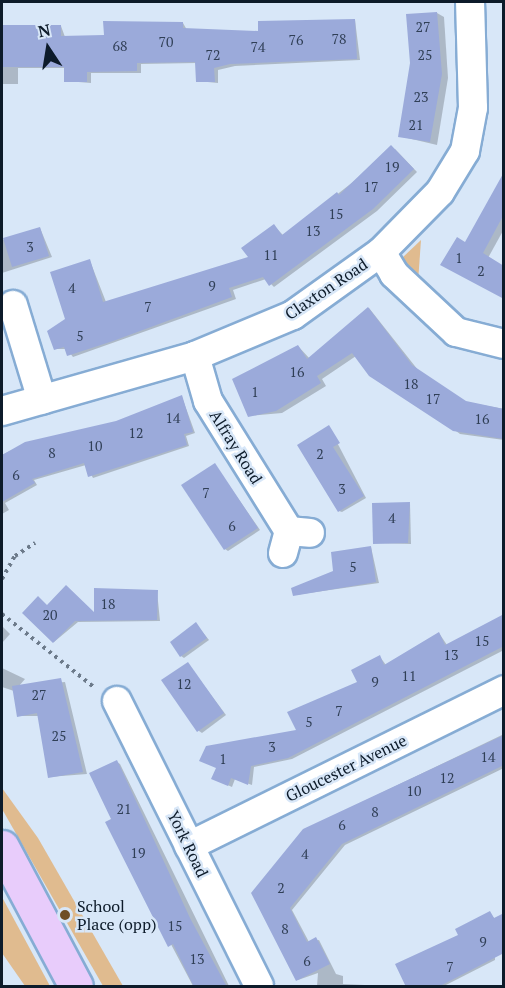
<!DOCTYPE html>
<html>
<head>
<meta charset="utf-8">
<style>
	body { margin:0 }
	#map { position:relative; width:505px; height:988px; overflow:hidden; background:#d8e7f8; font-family:"PT Serif",serif }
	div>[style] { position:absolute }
	.green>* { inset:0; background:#e0bb8f }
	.shadow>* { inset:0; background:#0003 }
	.building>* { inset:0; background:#9baada }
	.path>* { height:4px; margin-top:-2px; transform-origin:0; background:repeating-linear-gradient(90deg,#6c7a8a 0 3px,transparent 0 7.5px) }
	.roads { filter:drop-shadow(2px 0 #86acd4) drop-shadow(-2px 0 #86acd4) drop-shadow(0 2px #86acd4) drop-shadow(0 -2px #86acd4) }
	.street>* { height:28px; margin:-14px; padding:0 14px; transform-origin:14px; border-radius:14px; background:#fff }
	.primary>* { height:33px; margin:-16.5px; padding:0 16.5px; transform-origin:16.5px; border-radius:16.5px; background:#e8ccfb }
	.dots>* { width:16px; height:16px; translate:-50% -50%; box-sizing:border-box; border:3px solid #d8e7f8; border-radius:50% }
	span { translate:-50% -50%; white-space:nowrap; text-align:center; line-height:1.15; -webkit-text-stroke:5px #d8e7f8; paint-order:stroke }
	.number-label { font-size:14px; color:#303f56 }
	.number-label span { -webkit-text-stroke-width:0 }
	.street-label { font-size:16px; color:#0d1b2a }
	.poi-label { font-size:16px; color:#0d1b2a }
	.left { translate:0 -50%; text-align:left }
	.frame { position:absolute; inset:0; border:3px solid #0d1b2a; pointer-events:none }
	.north { position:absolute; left:18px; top:18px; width:60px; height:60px; -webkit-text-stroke:4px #d8e7f8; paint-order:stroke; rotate:348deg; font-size:16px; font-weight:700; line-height:24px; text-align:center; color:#0d1b2a }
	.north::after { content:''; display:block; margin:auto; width:21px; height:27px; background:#0d1b2a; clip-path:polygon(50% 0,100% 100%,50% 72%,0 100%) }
</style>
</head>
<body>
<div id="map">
	<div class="green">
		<div style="clip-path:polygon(421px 240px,418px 282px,402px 258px)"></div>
		<div style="clip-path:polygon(2px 788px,38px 838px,123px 986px,103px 986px,2px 809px)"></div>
		<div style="clip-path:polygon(2px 897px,50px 986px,25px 986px,2px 953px)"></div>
	</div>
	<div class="shadow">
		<div style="clip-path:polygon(437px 13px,444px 17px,448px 78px,437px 145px,399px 136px)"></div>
		<div style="clip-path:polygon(355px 20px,360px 60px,235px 66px,218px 70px,218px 83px,197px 81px,197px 63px,141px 64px,141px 73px,91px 73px,91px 83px,66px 81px,65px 68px,18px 68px,18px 84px,2px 84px,2px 26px,61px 26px,65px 37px,105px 37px,183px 23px,187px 30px,260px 32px)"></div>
		<div style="clip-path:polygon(395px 149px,417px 172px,377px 211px,274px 287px,266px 279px,233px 290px,236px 299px,73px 357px,67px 349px,55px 349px,90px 261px,106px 302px,250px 258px,274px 226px,284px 236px)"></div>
		<div style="clip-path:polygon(504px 176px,504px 229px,488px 258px,466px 244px)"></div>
		<div style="clip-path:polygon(40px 228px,52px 257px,2px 273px,2px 240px)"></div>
		<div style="clip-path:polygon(369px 308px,418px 370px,466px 402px,504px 409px,504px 440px,460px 434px,356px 356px,322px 379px,326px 386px,282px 413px,249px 416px,298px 346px,310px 359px)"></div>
		<div style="clip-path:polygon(182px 397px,195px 433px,186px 436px,189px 446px,93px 478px,86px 465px,34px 480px,37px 485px,5px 503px,9px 510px,2px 514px,2px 455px,26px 443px,116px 422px)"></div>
		<div style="clip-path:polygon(329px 427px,366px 498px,342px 512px,339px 511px)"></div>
		<div style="clip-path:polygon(215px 465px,260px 530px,228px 551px,225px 549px)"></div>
		<div style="clip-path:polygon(410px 503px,411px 544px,375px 543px)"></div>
		<div style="clip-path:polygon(371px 547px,379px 583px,295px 595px,335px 572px)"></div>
		<div style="clip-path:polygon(157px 591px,160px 621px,78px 622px,54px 642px,47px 606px,95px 614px)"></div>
		<div style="clip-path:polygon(196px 624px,209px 640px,184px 658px,181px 656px)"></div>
		<div style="clip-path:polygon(2px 626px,10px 634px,2px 643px)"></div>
		<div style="clip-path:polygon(439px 633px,447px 645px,504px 642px,504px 650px,292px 759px,254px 767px,252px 785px,235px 779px,232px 787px,216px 780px,298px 731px,359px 683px,380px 657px,386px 665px)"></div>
		<div style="clip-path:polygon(188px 664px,226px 715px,202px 733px,199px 731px)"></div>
		<div style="clip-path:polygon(2px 668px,25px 679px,19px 686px,65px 682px,87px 774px,49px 777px,39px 716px,19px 716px,14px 691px,2px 687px)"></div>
		<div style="clip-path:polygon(504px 734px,504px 768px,345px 845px,292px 910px,309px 942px,319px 940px,336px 974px,343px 976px,343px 984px,387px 986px,317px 986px,318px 973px,298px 980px,253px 893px,304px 830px)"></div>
		<div style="clip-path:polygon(117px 762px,120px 764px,229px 986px,193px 986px,107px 823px,113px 820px)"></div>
		<div style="clip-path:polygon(490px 913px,495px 919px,495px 960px,444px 986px,408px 986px)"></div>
	</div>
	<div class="building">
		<div style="clip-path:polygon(437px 12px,442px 74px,430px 142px,398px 137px,410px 63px,406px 14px)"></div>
		<div style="clip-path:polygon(355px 19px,357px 59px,230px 64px,214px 68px,215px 82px,196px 82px,195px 62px,137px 63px,137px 71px,87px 72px,87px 82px,64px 82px,64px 67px,2px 67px,2px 25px,61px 25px,61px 36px,104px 35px,103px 21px,183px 22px,183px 28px,258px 31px,258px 21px)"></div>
		<div style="clip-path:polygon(391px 145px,414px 169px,373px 209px,269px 286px,263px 277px,229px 288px,232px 297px,113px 341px,67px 356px,64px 347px,54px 350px,47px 331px,65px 319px,50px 272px,90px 259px,103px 302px,248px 257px,241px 248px,274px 224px,282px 235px,337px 192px,339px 195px)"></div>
		<div style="clip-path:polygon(504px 172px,504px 214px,483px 253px,504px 266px,504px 299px,440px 265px,457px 237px,465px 242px)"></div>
		<div style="clip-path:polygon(40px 227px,49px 256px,12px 267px,3px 238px)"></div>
		<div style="clip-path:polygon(368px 307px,412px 365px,466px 401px,504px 409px,504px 439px,453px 431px,369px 376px,352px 353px,317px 376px,321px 383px,276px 411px,248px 417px,232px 379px,298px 345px,307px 359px)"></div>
		<div style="clip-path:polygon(182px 395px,193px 432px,184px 434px,187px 445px,88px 477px,84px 463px,32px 479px,35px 483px,2px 502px,2px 455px,25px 442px,116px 421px)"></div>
		<div style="clip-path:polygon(329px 425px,340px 443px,333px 447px,364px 496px,338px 512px,297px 445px)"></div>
		<div style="clip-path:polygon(215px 463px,258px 528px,224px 550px,181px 485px)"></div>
		<div style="clip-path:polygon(410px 502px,408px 543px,373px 544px,372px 503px)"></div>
		<div style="clip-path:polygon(371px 546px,376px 582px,293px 596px,291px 588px,333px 571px,331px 552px)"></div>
		<div style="clip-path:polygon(66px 585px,94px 612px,94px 588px,158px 590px,157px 620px,75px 621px,53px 643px,22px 613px,38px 596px,47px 605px)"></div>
		<div style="clip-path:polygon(504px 614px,504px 646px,288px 758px,251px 766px,248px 785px,231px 778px,228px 786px,211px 779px,216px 768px,199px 761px,206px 746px,296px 730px,287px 712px,357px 682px,351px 670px,380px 655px,384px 665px,439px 632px,445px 645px)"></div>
		<div style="clip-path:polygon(196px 622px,207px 638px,180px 657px,170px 642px)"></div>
		<div style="clip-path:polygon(188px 662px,224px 713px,197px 732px,161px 680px)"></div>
		<div style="clip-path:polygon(61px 678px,83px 772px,48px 778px,37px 713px,17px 717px,12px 686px)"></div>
		<div style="clip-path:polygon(504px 735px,504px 765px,342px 844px,290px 908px,307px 942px,316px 937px,330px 964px,296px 981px,251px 893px,303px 829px)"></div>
		<div style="clip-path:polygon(117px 760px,190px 918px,227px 987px,194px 987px,173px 944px,168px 947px,105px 822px,111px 819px,89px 773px)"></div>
		<div style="clip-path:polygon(490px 911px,494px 918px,504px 913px,504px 953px,438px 987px,406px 987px,395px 964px,458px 935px,455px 929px)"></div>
	</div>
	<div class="path">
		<div style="left:2px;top:579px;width:26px;rotate:-61deg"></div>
		<div style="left:15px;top:556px;width:24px;rotate:-33deg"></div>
		<div style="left:2px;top:614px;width:119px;rotate:38.5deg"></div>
	</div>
	<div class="roads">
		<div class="street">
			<div style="left:381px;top:252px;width:26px;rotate:59deg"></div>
			<div style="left:394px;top:274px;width:85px;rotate:43.1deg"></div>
			<div style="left:456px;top:332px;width:49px;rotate:14deg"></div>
			<div style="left:13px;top:305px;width:99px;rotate:73deg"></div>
			<div style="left:195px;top:356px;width:47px;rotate:73.9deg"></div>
			<div style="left:208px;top:401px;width:153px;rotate:58.1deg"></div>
			<div style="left:2px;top:411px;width:201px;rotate:-15.9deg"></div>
			<div style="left:195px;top:356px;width:106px;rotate:-22.7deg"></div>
			<div style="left:293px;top:315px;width:108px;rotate:-35.6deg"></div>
			<div style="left:381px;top:252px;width:84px;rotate:-45.5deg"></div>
			<div style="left:440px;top:192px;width:48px;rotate:-58.6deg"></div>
			<div style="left:465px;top:151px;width:44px;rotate:-79.5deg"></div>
			<div style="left:473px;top:108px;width:106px;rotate:-91.6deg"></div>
			<div style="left:283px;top:553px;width:23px;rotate:-75deg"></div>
			<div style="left:289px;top:531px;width:21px;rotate:5deg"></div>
			<div style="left:117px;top:701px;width:318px;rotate:63.5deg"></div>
			<div style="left:189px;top:846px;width:352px;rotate:-26.3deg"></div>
		</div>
		<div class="primary">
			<div style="left:2px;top:847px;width:157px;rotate:62deg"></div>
		</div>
	</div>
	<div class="dots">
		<div style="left:65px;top:915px;background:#6f4f25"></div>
	</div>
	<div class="number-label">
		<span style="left:423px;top:27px">27</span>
		<span style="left:339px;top:39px">78</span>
		<span style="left:296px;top:40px">76</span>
		<span style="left:166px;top:42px">70</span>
		<span style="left:120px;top:46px">68</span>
		<span style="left:258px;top:47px">74</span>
		<span style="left:213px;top:55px">72</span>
		<span style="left:425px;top:55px">25</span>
		<span style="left:421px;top:97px">23</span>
		<span style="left:416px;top:125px">21</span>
		<span style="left:392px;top:167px">19</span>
		<span style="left:371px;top:187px">17</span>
		<span style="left:336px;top:214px">15</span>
		<span style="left:313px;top:231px">13</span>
		<span style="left:30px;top:247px">3</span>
		<span style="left:271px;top:255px">11</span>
		<span style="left:459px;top:258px">1</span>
		<span style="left:481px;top:271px">2</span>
		<span style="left:212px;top:286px">9</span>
		<span style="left:72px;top:288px">4</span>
		<span style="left:148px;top:307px">7</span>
		<span style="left:80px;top:336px">5</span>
		<span style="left:297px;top:372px">16</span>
		<span style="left:411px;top:384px">18</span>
		<span style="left:255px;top:392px">1</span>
		<span style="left:433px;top:399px">17</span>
		<span style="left:173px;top:418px">14</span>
		<span style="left:482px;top:419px">16</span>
		<span style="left:136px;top:433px">12</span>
		<span style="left:95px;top:446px">10</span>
		<span style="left:52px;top:453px">8</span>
		<span style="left:320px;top:454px">2</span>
		<span style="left:16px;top:475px">6</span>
		<span style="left:342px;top:489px">3</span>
		<span style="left:206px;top:493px">7</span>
		<span style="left:392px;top:518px">4</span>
		<span style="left:232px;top:526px">6</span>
		<span style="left:353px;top:567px">5</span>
		<span style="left:108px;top:604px">18</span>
		<span style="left:50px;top:615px">20</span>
		<span style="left:482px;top:641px">15</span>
		<span style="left:451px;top:655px">13</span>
		<span style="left:409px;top:676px">11</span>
		<span style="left:375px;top:682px">9</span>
		<span style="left:184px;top:684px">12</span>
		<span style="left:39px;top:695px">27</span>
		<span style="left:339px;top:711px">7</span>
		<span style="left:309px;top:722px">5</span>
		<span style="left:59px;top:736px">25</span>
		<span style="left:272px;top:747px">3</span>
		<span style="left:488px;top:757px">14</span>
		<span style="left:223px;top:759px">1</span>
		<span style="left:447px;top:778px">12</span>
		<span style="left:414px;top:791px">10</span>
		<span style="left:124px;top:809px">21</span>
		<span style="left:375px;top:812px">8</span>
		<span style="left:342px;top:825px">6</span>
		<span style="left:138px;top:853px">19</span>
		<span style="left:305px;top:854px">4</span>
		<span style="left:281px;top:888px">2</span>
		<span style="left:175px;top:926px">15</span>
		<span style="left:285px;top:929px">8</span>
		<span style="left:483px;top:942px">9</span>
		<span style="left:197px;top:959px">13</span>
		<span style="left:307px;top:961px">6</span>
		<span style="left:450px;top:967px">7</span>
	</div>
	<div class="street-label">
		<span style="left:326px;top:289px;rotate:-34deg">Claxton Road</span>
		<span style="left:236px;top:447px;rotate:58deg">Alfray Road</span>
		<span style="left:346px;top:768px;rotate:-26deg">Gloucester Avenue</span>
		<span style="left:188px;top:844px;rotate:64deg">York Road</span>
	</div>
	<div class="poi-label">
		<span class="left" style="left:77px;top:915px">School<br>Place (opp)</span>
	</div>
	<div class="frame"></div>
	<div class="north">N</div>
</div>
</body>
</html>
